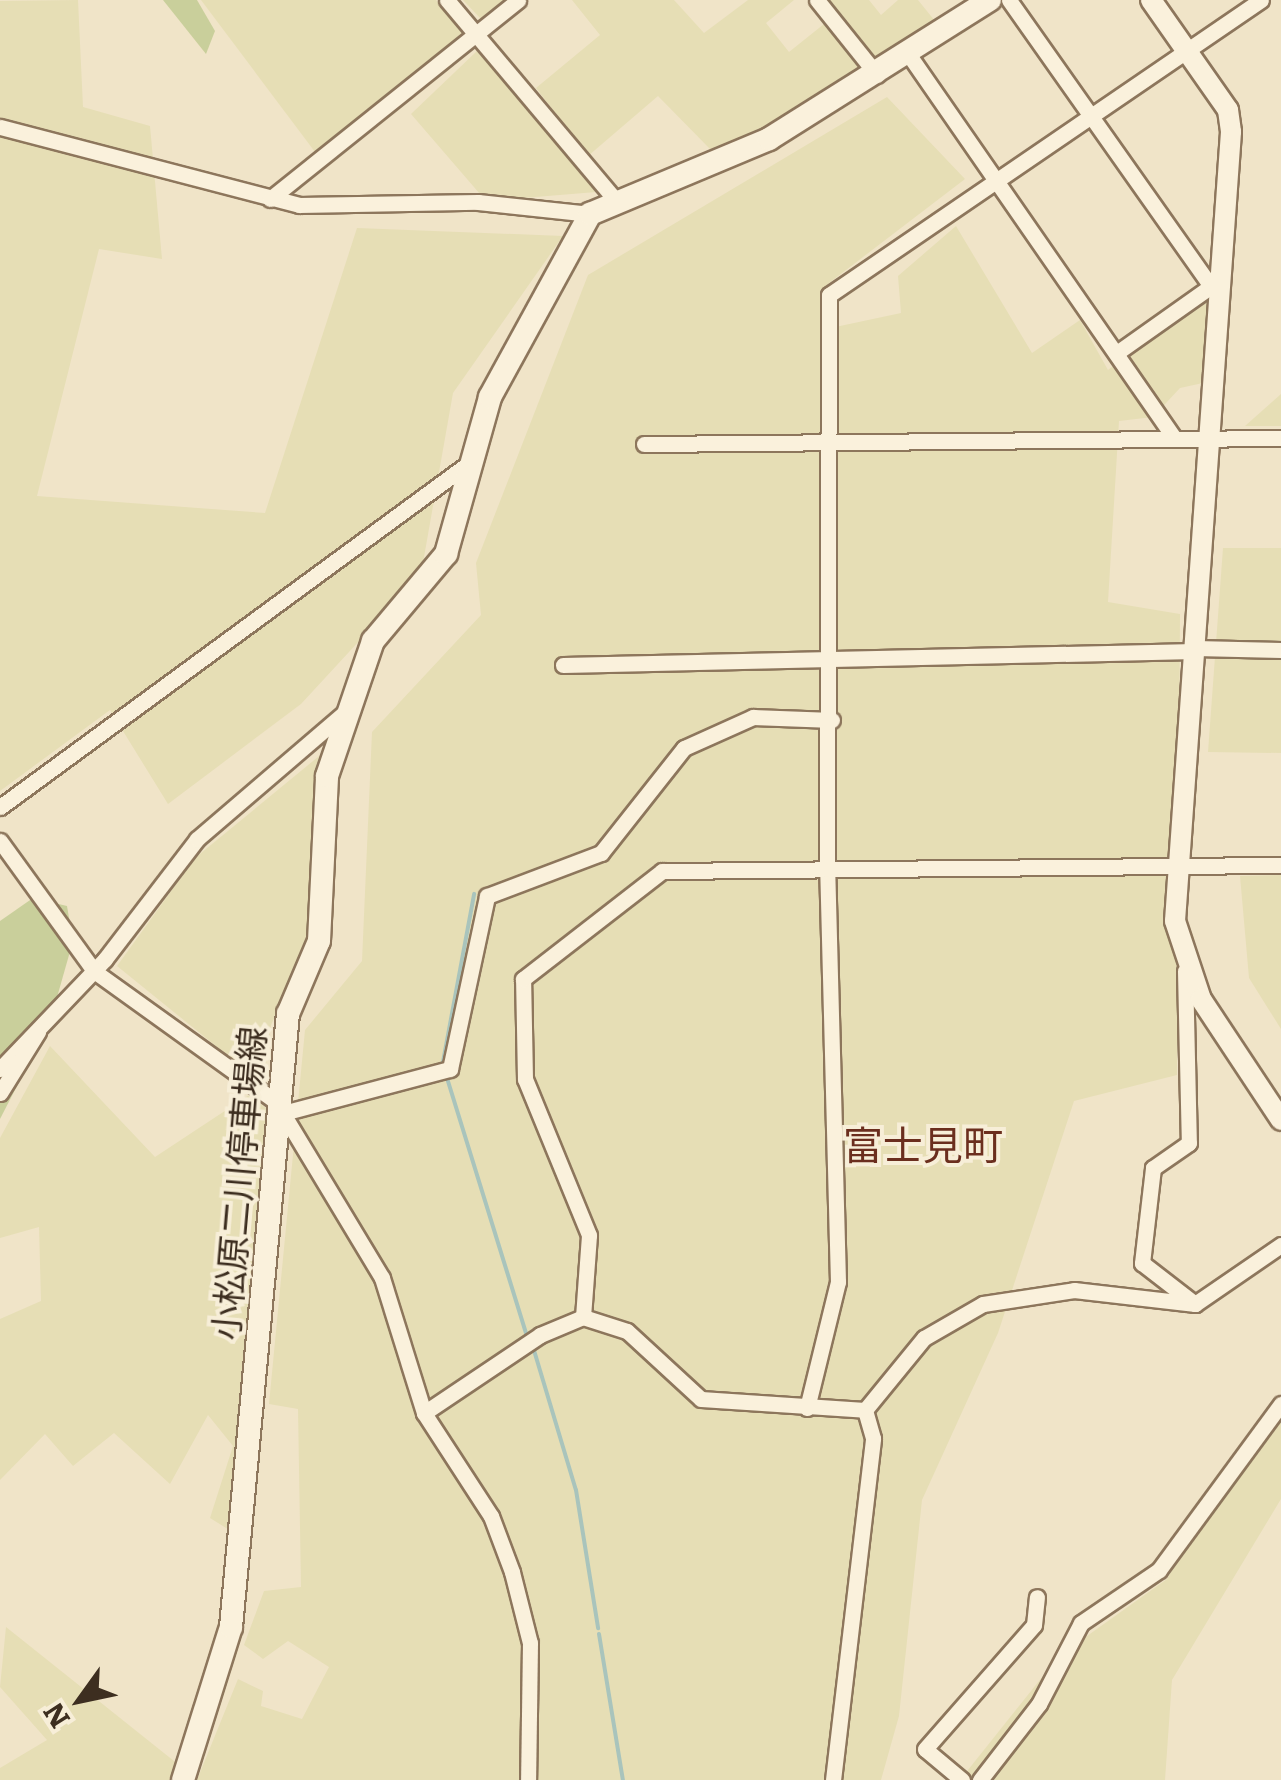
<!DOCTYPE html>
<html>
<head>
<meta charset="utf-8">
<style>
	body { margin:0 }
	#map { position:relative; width:1281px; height:1780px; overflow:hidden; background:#f0e4c8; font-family:Literata,"Noto Sans JP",serif }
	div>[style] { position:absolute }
	.farmland>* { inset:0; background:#e6deb5 }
	.green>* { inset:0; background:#c9cf9b }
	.stream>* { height:4px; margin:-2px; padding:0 2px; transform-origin:2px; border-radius:2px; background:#a9c4bc }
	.roads { filter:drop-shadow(2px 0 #8d765c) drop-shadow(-2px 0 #8d765c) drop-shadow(0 2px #8d765c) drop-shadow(0 -2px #8d765c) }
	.minor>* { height:15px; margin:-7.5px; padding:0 7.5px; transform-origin:7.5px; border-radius:7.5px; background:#faf1dc }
	.tertiary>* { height:20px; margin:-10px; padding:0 10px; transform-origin:10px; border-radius:10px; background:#faf1dc }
	.secondary>* { height:22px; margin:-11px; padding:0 11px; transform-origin:11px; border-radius:11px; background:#faf1dc }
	span { translate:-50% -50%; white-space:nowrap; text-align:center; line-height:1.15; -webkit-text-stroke:8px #f7eed8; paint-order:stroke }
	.street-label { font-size:35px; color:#3d2e20 }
	.quarter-label { font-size:40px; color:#6b2e1e }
	.north { position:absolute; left:30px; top:1650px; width:100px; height:100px; -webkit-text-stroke:8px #f7eed8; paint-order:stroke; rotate:237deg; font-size:28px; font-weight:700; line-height:40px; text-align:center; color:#3d2e20 }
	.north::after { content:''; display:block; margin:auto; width:35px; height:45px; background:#3d2e20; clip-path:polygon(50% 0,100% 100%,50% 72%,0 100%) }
</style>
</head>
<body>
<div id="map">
	<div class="farmland">
		<div style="clip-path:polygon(78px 0,83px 107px,150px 126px,162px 259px,99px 249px,37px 496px,265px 513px,357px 228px,563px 236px,453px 393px,421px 574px,301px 704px,168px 804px,110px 710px,0 791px,0 1px)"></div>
		<div style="clip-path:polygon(201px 0,436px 0,464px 31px,318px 156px)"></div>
		<div style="clip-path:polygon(463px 0,508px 0,481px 19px)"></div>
		<div style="clip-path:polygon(572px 0,674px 0,704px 33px,748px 0,794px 0,766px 23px,789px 52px,824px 24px,866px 67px,816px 104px,711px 150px,658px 96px,588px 156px,536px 88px,600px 35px)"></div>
		<div style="clip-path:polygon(822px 0,869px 0,881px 15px,898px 0,918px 0,939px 26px,873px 62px)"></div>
		<div style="clip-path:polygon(478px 50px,596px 192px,486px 201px,411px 114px)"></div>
		<div style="clip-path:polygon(887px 97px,965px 179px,829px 283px,826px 329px,901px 313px,898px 276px,956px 226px,1032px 353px,1080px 320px,1108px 370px,1211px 291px,1203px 383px,1180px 388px,1153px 417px,1119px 421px,1108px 602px,1180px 614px,1177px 1075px,1074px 1101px,998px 1333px,922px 1500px,899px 1716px,881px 1780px,197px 1780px,238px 1679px,263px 1691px,261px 1706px,302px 1719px,329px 1667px,288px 1641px,263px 1659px,244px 1645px,264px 1591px,301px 1587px,298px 1409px,269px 1404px,305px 1030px,362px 961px,372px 732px,481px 615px,476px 563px,588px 275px)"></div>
		<div style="clip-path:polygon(1281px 394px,1281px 426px,1245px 426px)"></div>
		<div style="clip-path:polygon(1223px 548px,1281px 548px,1281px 753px,1208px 752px)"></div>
		<div style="clip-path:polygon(324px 752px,314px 932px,271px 1025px,264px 1085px,117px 966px,195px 858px)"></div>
		<div style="clip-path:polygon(1281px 875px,1281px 1029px,1249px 978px,1240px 876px)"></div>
		<div style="clip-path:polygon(50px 1046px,155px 1157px,249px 1095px,266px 1108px,239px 1536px,210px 1518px,233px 1446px,208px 1415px,170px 1484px,114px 1433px,73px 1466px,45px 1434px,0 1480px,0 1319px,41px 1301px,39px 1227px,0 1238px,0 1138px)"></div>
		<div style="clip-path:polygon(1281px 1420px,1281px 1499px,1172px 1680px,1165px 1780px,960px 1780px,1059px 1656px,1167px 1579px,1227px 1474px)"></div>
		<div style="clip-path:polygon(6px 1627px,179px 1765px,169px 1780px,0 1780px,0 1768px,47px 1740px,0 1687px)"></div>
	</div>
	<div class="green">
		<div style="clip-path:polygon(163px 0,197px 0,215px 31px,206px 54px)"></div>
		<div style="clip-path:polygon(33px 898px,67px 906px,73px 941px,50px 1022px,0 1119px,0 921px)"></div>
	</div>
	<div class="stream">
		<div style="left:443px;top:1062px;width:171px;rotate:-79.5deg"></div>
		<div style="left:447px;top:1078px;width:270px;rotate:72.8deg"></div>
		<div style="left:533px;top:1347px;width:149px;rotate:73.3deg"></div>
		<div style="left:576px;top:1490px;width:140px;rotate:80.9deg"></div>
		<div style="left:599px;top:1634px;width:148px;rotate:80.7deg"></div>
	</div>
	<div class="roads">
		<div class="minor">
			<div style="left:447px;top:0;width:264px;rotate:49.9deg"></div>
			<div style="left:817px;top:0;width:96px;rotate:51.3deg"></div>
			<div style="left:1009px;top:0;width:350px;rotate:54.8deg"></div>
			<div style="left:909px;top:55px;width:465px;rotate:55.3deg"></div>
			<div style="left:0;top:127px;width:309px;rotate:14.6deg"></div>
			<div style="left:299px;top:205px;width:179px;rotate:-1deg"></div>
			<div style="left:478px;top:202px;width:113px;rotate:6.1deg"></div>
			<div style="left:270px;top:199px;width:318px;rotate:-38.7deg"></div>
			<div style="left:1118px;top:352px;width:121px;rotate:-35.3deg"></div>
			<div style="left:644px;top:444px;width:637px;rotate:-0.54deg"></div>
			<div style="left:1195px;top:648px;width:86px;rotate:1.3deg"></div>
			<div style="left:563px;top:665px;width:632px;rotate:-1.27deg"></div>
			<div style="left:0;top:807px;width:577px;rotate:-36.25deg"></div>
			<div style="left:0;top:841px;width:160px;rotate:54.1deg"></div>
			<div style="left:94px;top:971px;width:224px;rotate:35.7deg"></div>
			<div style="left:276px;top:1102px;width:205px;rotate:58.9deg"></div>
			<div style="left:382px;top:1278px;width:141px;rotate:72.7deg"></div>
			<div style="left:424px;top:1413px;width:123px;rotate:57deg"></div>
			<div style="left:491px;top:1516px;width:60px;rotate:69.4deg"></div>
			<div style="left:512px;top:1572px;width:73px;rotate:75.8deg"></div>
			<div style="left:530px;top:1643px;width:137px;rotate:90.8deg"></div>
			<div style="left:1185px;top:971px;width:172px;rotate:88.7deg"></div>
			<div style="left:1189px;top:1143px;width:44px;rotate:145.2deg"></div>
			<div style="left:1153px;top:1168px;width:96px;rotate:96.6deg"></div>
			<div style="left:1142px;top:1263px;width:67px;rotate:37.7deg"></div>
			<div style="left:0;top:1069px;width:152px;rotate:-46.3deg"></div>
			<div style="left:105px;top:959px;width:151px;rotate:-52.5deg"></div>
			<div style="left:197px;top:839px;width:192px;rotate:-40.6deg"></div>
			<div style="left:0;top:1093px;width:72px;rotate:-58.1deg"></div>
			<div style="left:283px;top:1113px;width:173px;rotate:-14.8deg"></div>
			<div style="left:450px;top:1069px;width:177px;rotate:-77.9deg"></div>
			<div style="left:487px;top:896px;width:122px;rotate:-20.7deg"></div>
			<div style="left:601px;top:853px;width:134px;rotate:-51.7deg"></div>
			<div style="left:684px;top:748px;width:76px;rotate:-24.2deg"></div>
			<div style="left:753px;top:717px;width:79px;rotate:2.2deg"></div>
			<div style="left:583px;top:1317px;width:82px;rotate:-85.8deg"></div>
			<div style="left:589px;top:1235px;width:169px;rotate:-112.3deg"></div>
			<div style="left:525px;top:1079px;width:100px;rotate:-91.1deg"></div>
			<div style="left:523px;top:979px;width:176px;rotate:-37.8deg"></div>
			<div style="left:662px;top:871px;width:619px;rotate:-0.56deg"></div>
			<div style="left:807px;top:1408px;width:130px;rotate:-76.2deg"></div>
			<div style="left:838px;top:1282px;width:413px;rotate:-91.5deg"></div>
			<div style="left:827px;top:869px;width:574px;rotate:-89.8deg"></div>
			<div style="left:829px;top:295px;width:523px;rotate:-34.33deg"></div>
			<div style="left:865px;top:1410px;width:93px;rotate:-50.7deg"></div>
			<div style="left:924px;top:1338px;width:68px;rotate:-30deg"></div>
			<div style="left:983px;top:1304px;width:92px;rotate:-8.7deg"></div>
			<div style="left:1074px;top:1290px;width:122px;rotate:6.6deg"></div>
			<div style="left:1195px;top:1304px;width:104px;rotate:-34.5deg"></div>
			<div style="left:424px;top:1413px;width:140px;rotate:-33.9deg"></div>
			<div style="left:540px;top:1335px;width:47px;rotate:-22.7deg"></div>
			<div style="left:583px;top:1317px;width:46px;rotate:17.7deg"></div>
			<div style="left:627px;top:1331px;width:100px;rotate:42.6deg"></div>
			<div style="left:701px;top:1399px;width:164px;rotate:3.8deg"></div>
			<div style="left:833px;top:1780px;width:344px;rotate:-83.3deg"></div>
			<div style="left:873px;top:1438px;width:29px;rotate:-106deg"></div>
			<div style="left:962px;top:1780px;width:48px;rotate:-140deg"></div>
			<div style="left:925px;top:1749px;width:165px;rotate:-48.7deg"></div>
			<div style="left:1034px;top:1625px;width:28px;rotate:-84deg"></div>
			<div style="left:980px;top:1780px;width:96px;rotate:-52.2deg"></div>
			<div style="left:1039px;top:1704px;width:91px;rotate:-62.6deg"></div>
			<div style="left:1081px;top:1623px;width:94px;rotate:-34.2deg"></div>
			<div style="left:1159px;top:1570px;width:206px;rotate:-53.7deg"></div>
		</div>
		<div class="tertiary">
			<div style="left:1151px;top:0;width:134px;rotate:55deg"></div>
			<div style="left:1228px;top:110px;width:22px;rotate:82deg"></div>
			<div style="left:1231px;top:132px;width:791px;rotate:94.06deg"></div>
			<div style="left:1175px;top:921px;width:82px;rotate:71.6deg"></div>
			<div style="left:1201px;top:999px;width:145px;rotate:56.5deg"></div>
		</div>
		<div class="secondary">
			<div style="left:183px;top:1780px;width:160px;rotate:-72.6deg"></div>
			<div style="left:231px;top:1627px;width:616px;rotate:-84.69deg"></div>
			<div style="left:288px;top:1014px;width:79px;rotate:-67deg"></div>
			<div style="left:319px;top:941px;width:165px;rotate:-87.2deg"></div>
			<div style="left:327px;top:776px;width:143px;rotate:-71.2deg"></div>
			<div style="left:373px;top:641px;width:114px;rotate:-50deg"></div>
			<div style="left:446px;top:554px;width:163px;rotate:-74.3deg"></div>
			<div style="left:490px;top:397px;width:209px;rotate:-61.3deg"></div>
			<div style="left:590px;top:214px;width:194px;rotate:-22.7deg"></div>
			<div style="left:769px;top:139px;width:261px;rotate:-32.2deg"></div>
		</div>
	</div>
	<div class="street-label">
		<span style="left:237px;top:1183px;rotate:-85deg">小松原二川停車場線</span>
	</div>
	<div class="quarter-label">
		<span style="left:923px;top:1143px">富士見町</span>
	</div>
	<div class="north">N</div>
</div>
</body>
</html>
